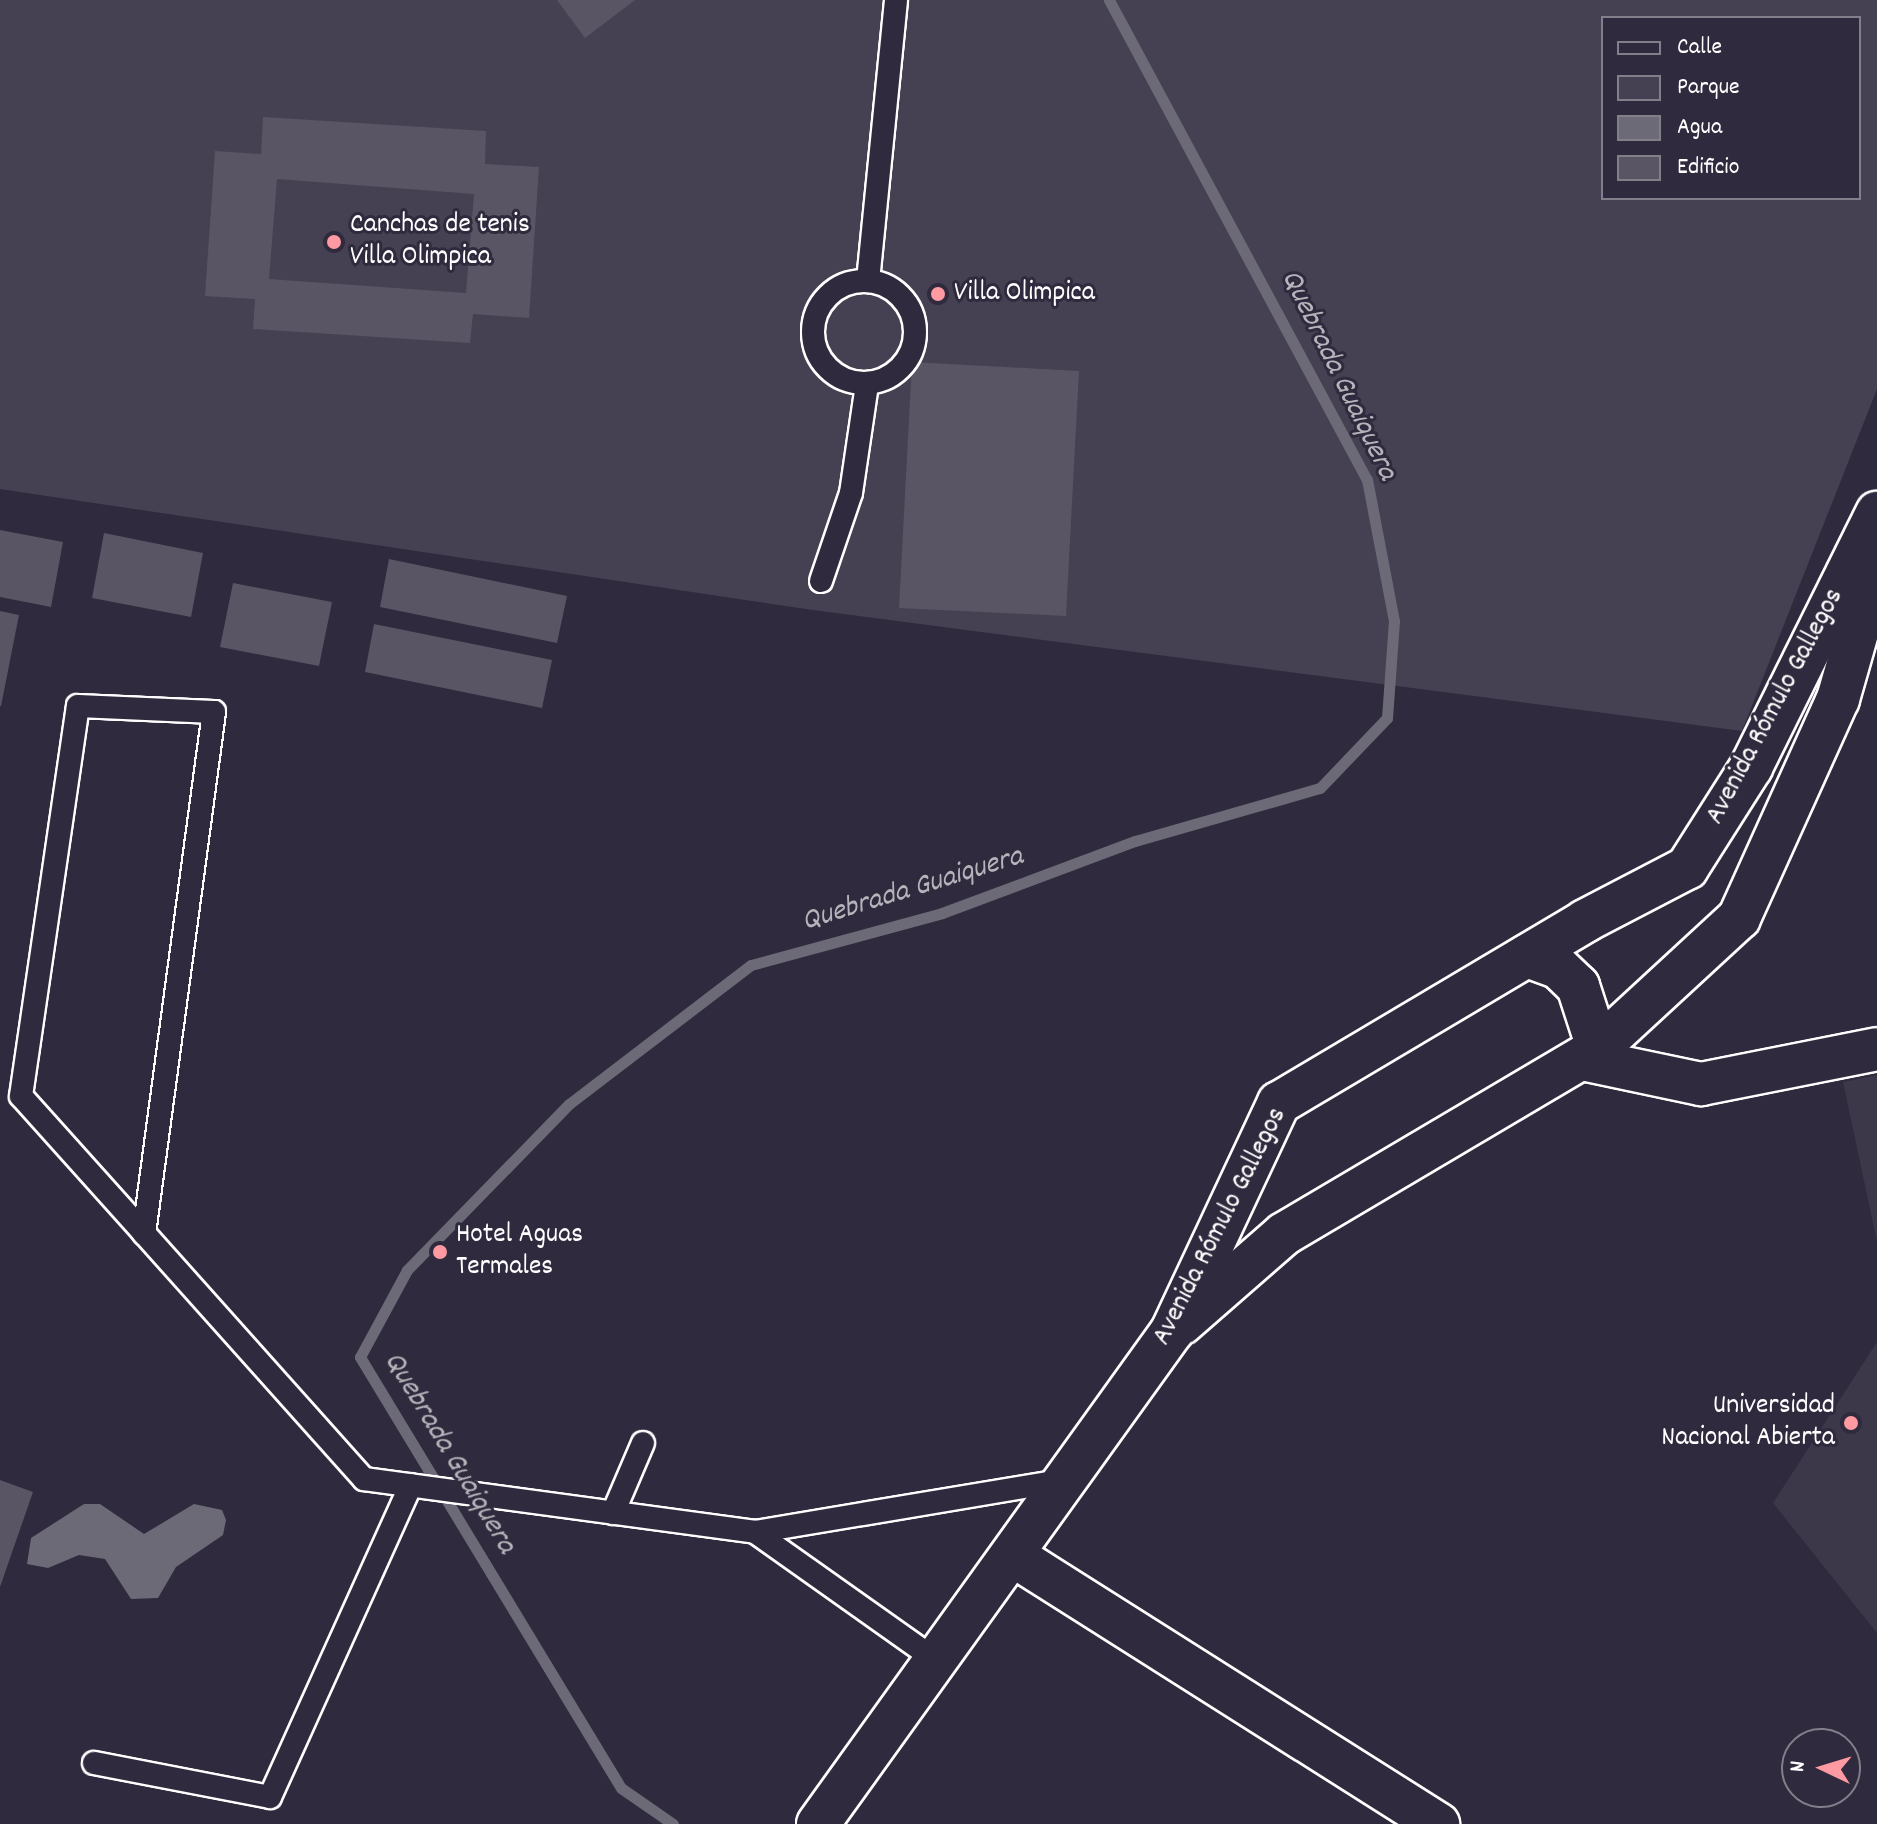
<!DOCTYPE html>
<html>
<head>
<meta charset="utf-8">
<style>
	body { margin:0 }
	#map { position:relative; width:1877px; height:1824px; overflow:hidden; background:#2f2a3d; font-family:Dekko,sans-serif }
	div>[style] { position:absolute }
	.built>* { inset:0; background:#3c3749 }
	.green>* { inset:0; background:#464152 }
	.water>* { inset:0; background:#6d6a77 }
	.stream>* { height:11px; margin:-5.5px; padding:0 5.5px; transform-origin:5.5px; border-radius:5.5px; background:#6d6a77 }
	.building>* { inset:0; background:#595564 }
	.roads { filter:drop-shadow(2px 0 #fff) drop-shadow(-2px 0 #fff) drop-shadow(0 2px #fff) drop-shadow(0 -2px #fff) }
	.lane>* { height:22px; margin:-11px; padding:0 11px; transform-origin:11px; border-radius:11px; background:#2f2a3d }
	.lane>.ring { margin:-11px; padding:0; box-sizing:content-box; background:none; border:22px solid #2f2a3d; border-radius:50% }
	.street>* { height:42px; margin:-21px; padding:0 21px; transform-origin:21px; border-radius:21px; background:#2f2a3d }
	.dots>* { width:22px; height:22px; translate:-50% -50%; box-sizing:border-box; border:4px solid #2f2a3d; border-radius:50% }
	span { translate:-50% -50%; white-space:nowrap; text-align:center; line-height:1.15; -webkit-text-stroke:6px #2f2a3d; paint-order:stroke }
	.poi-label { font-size:28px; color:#fff }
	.left { translate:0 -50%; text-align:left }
	.right { translate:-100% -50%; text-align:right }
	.street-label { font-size:28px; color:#fff }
	.water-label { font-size:30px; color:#b6b4bb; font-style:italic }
	.legend { position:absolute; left:1601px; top:16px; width:260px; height:184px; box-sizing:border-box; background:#2f2a3d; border:2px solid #827f8b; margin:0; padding:10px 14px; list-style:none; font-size:24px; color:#fff }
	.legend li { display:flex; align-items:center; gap:16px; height:40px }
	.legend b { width:40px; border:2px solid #827f8b }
	.north { position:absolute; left:1781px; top:1728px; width:80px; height:80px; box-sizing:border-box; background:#2f2a3d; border:2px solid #827f8b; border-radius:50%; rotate:274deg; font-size:22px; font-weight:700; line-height:32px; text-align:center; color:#fff }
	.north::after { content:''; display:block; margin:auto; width:28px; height:36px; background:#ff9aa2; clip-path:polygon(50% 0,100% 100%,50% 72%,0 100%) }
</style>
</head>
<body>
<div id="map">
	<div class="built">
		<div style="clip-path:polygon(1877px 1075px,1877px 1242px,1843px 1082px)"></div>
		<div style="clip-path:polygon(1877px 1342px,1877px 1633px,1773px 1503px)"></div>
	</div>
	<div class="green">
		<div style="clip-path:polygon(evenodd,0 0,1877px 0,1877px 389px,1742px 731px,813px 610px,0 489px,0 0,1603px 18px,1859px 18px,1859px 198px,1603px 198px,1603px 18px)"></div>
	</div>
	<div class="water">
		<div style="clip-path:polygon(84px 1504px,100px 1504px,144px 1534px,194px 1504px,222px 1510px,226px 1520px,223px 1535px,176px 1567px,158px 1598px,131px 1599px,105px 1559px,79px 1555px,48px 1568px,27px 1564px,31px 1538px)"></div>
	</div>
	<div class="stream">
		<div style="left:673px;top:1824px;width:63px;rotate:-145.3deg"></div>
		<div style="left:621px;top:1788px;width:504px;rotate:-121.2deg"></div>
		<div style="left:360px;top:1357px;width:99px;rotate:-61.6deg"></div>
		<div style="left:407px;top:1270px;width:232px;rotate:-45.7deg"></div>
		<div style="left:569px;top:1104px;width:229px;rotate:-37.4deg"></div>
		<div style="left:751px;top:965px;width:198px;rotate:-15.2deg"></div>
		<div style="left:942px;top:913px;width:206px;rotate:-20.5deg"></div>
		<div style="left:1135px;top:841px;width:192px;rotate:-16deg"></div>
		<div style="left:1320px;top:788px;width:97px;rotate:-46.3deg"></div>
		<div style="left:1387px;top:718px;width:97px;rotate:-85.9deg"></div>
		<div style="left:1394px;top:621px;width:144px;rotate:-100.8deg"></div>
		<div style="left:1367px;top:480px;width:545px;rotate:-118.26deg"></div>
	</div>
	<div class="building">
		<div style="clip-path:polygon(557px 0,635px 0,585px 38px)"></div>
		<div style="clip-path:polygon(evenodd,263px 117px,486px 131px,485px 164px,539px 167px,529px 318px,473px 314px,470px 343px,253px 329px,255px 299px,205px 296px,215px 151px,261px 154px,263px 117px,277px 179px,474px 194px,466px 293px,269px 279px,277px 179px)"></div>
		<div style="clip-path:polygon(912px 362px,1079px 371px,1066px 616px,899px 608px)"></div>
		<div style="clip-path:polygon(0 530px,63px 542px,51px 607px,0 597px)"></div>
		<div style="clip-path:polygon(104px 533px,203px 553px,191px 617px,92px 598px)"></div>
		<div style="clip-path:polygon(389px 559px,567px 596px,557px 643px,380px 607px)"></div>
		<div style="clip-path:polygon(233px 583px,332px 602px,319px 666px,220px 647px)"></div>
		<div style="clip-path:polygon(0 611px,19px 615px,1px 706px,0 706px)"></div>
		<div style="clip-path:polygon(374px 624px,552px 660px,542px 708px,365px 672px)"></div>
		<div style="clip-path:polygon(0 1480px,33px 1492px,0 1587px)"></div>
	</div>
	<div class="roads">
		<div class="lane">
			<div style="left:868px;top:281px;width:282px;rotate:-84.3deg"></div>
			<div class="ring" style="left:813px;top:281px;width:80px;height:80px"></div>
			<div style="left:821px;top:581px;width:93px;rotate:-71.2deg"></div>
			<div style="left:851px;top:493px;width:110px;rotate:-81.6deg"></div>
			<div style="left:144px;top:1233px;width:184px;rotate:-131.9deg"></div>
			<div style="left:21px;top:1096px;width:394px;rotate:-81.7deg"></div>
			<div style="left:78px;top:706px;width:136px;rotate:2.5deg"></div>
			<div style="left:214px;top:712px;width:526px;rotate:97.65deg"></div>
			<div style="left:144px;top:1233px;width:330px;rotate:48.2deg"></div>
			<div style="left:364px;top:1479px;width:395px;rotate:7.7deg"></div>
			<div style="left:755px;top:1532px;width:315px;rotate:-9.5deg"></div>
			<div style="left:613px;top:1513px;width:76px;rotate:-66.8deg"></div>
			<div style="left:755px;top:1532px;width:223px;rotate:35.3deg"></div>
			<div style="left:94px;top:1763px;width:179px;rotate:10.9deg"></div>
			<div style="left:270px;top:1797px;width:342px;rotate:-65.7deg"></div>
		</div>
		<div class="street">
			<div style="left:1527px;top:956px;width:33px;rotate:20deg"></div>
			<div style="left:1558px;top:967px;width:28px;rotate:44deg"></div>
			<div style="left:1578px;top:986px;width:65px;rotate:72.1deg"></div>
			<div style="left:1582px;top:1059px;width:122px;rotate:11.9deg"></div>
			<div style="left:1701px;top:1084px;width:179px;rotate:-11.2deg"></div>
			<div style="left:1182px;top:1323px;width:135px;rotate:-41.1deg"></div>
			<div style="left:1284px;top:1234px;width:365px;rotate:-30.6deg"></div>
			<div style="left:1598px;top:1048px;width:192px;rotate:-42.7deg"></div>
			<div style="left:1739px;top:918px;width:240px;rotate:-65.7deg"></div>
			<div style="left:1838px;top:699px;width:141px;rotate:-74deg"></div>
			<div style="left:1014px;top:1556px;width:502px;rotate:32.3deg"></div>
			<div style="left:818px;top:1824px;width:607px;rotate:-54.32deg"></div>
			<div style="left:1172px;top:1331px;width:252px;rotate:-64.9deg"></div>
			<div style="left:1279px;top:1103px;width:356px;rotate:-30.7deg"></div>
			<div style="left:1585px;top:921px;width:115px;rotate:-27.5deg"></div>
			<div style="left:1687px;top:868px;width:120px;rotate:-57.6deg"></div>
			<div style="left:1751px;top:767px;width:284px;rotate:-63.6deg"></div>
		</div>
	</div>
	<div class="dots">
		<div style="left:334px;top:242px;background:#ff9aa2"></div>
		<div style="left:938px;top:294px;background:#ff9aa2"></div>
		<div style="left:440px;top:1252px;background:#ff9aa2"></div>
		<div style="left:1851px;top:1423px;background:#ff9aa2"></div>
	</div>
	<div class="poi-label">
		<span class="left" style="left:350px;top:242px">Canchas de tenis<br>Villa Olimpica</span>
		<span class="left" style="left:954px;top:294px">Villa Olimpica</span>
		<span class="left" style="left:456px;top:1252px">Hotel Aguas<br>Termales</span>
		<span class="right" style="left:1835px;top:1423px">Universidad<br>Nacional Abierta</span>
	</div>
	<div class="street-label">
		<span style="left:1776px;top:707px;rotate:-62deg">Avenida Rómulo Gallegos</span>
		<span style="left:1221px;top:1227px;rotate:-63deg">Avenida Rómulo Gallegos</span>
	</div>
	<div class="water-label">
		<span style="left:1337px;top:376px;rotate:64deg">Quebrada Guaiquera</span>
		<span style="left:913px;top:891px;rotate:-17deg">Quebrada Guaiquera</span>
		<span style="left:448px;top:1454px;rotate:59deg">Quebrada Guaiquera</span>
	</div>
	<ul class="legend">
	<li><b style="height:10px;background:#2f2a3d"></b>Calle</li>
	<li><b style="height:22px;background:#464152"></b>Parque</li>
	<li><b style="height:22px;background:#6d6a77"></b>Agua</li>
	<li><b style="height:22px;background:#595564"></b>Edificio</li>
	</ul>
	<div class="north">N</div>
</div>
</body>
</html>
